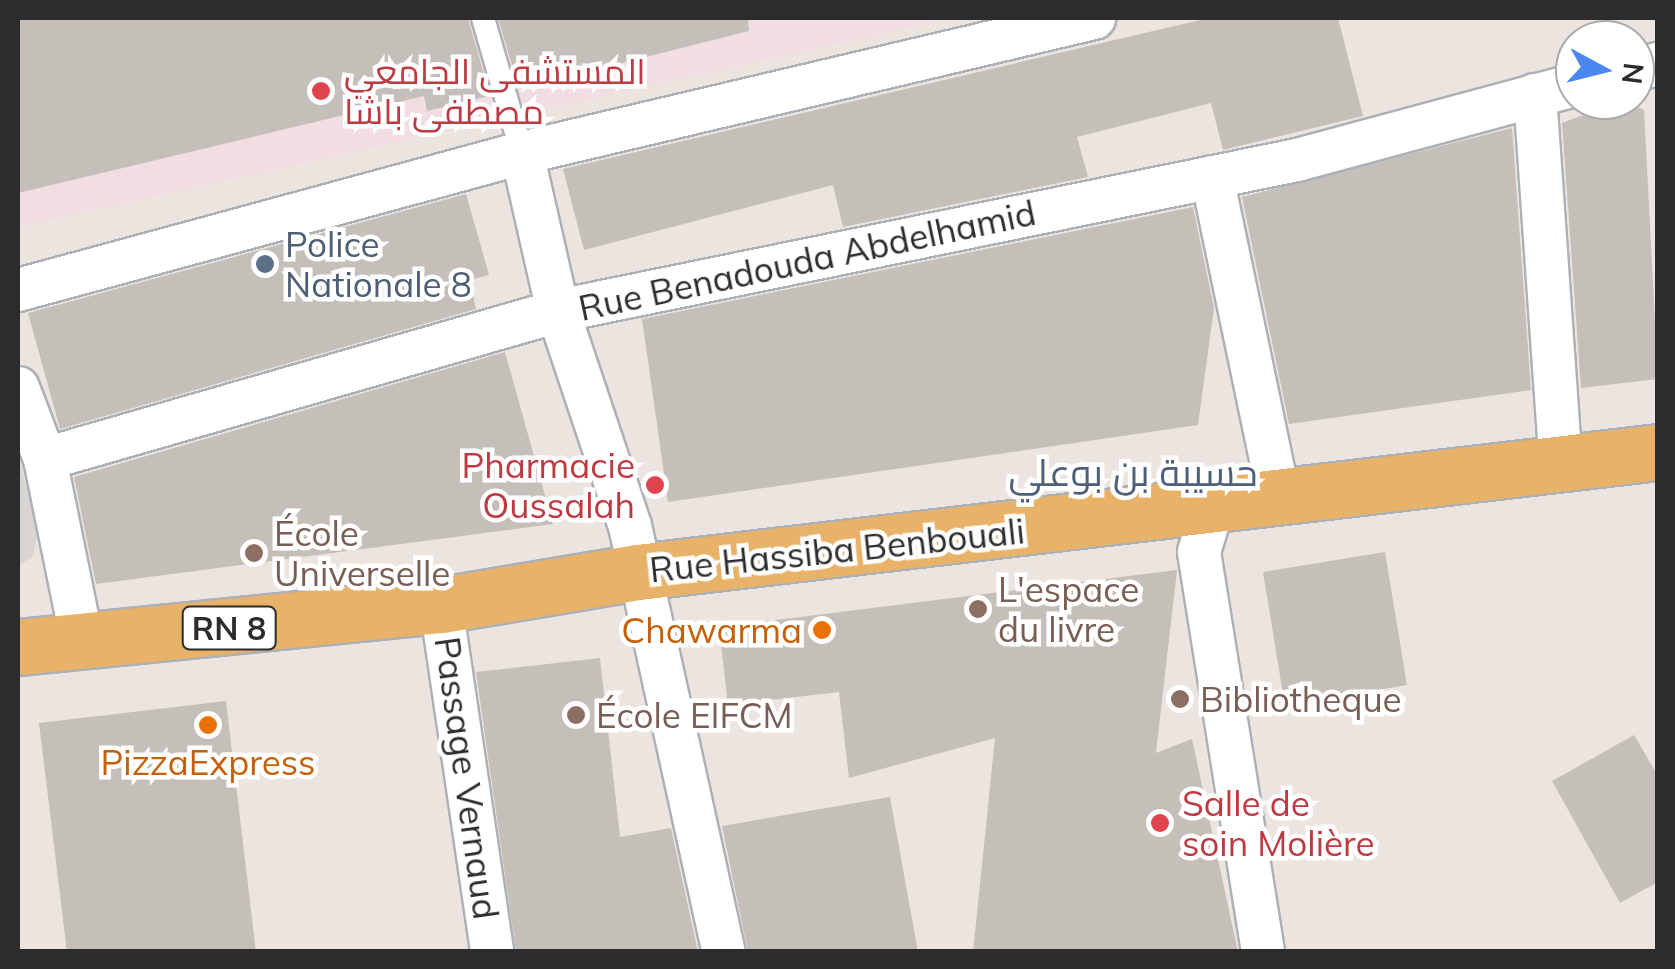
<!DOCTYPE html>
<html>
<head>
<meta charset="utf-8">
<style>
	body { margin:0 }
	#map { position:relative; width:1675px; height:969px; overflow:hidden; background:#ece4df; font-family:Mulish,Cairo,sans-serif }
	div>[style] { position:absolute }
	.medical>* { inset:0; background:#f2dde2 }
	.plaza>* { inset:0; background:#d9d5d2 }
	.building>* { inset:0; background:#c5bfba }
	.roads { filter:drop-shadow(2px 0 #acb0b7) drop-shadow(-2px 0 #acb0b7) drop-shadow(0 2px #acb0b7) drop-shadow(0 -2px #acb0b7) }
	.lane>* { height:22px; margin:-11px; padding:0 11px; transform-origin:11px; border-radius:11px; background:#fff }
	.street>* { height:42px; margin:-21px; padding:0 21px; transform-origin:21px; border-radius:21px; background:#fff }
	.primary>* { height:55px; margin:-27.5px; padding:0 27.5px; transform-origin:27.5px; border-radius:27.5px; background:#e8b268 }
	.dots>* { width:28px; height:28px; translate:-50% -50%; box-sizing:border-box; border:5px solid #fff; border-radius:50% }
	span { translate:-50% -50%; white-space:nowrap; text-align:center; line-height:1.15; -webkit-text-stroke:9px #fff; paint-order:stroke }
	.shield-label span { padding:2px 8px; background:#fff; border:2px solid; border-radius:8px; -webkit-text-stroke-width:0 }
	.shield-label { font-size:32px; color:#2c2c2c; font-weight:700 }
	.health-label { font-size:35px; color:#be3a42 }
	.left { translate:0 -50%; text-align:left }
	.right { translate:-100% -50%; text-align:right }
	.service-label { font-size:35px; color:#4e5e75 }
	.street-label { font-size:35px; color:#2c2c2c }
	.education-label { font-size:35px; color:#785e54 }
	.food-label { font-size:35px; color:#c56008 }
	.neighbourhood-label { font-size:38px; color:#4e5f7a }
	.frame { position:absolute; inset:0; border:20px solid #2c2c2c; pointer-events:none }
	.north { position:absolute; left:1555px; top:20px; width:100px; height:100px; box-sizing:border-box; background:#fff; border:2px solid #ababab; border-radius:50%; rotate:97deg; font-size:28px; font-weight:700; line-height:40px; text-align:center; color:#2c2c2c }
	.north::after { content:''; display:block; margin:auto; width:35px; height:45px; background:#4a88ef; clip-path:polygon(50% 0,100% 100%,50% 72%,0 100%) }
</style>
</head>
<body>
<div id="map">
	<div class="medical">
		<div style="clip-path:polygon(18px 18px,953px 18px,18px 227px)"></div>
	</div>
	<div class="plaza">
		<div style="clip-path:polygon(18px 454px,38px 534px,33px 556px,18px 566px)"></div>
	</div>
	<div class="building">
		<div style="clip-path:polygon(18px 18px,468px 18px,490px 96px,427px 111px,424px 96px,18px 193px)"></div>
		<div style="clip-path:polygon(498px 18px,748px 18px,749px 31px,519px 89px)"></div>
		<div style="clip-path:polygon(1209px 18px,1338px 18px,1363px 116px,1223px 150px,1211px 103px,1077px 137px,1088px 177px,843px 227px,833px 185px,584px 250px,563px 169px)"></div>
		<div style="clip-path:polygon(1623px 100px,1644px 110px,1658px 379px,1581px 388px,1562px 123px)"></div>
		<div style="clip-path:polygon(1512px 128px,1531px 390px,1289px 424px,1242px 197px)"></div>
		<div style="clip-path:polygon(466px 194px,489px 275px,470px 280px,476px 309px,60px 429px,28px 313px)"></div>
		<div style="clip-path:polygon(1193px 207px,1214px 308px,1198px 425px,668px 502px,642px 319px)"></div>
		<div style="clip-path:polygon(505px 352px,553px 524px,96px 584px,74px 477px)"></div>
		<div style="clip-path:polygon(1385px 552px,1407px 685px,1285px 706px,1263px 572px)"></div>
		<div style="clip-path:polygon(1177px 570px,1156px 753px,1192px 739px,1238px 952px,973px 952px,995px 738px,849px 778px,839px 692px,728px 705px,719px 627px)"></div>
		<div style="clip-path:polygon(600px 658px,620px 837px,671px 828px,698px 952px,516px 952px,476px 672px)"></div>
		<div style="clip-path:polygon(226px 701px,256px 952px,67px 952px,39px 723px)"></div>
		<div style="clip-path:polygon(1634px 735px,1658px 776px,1658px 882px,1620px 903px,1552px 781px)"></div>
		<div style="clip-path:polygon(890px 797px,918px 952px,748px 952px,722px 826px)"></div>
	</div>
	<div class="roads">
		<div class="lane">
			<div style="left:483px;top:18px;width:141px;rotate:73.9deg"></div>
		</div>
		<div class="street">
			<div style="left:1635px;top:70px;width:24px;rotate:-15deg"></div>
			<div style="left:1535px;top:95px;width:370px;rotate:86deg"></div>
			<div style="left:522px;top:153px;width:162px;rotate:77.2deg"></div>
			<div style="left:558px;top:311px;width:227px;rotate:71.5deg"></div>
			<div style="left:630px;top:526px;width:436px;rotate:77.6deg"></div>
			<div style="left:1212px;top:177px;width:333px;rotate:78.2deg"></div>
			<div style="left:18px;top:290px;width:522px;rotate:-15.21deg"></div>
			<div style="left:522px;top:153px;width:588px;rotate:-13.28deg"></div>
			<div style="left:18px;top:388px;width:76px;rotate:69.2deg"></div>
			<div style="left:45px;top:459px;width:190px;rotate:78.5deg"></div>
			<div style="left:45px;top:459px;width:534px;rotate:-16.09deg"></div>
			<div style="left:558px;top:311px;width:754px;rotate:-11.55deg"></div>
			<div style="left:1297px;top:160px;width:288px;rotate:-15.1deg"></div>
			<div style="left:1212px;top:509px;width:45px;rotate:106.8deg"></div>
			<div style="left:1199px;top:552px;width:405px;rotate:80.9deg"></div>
			<div style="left:441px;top:605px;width:351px;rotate:81.6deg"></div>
		</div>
		<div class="primary">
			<div style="left:18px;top:647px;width:425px;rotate:-5.7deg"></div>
			<div style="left:441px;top:605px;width:200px;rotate:-9.5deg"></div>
			<div style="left:638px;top:572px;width:1027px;rotate:-6.71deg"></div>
		</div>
	</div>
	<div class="dots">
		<div style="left:321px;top:91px;background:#e0444e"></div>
		<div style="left:265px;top:264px;background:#5c6f8a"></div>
		<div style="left:655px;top:485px;background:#e0444e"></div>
		<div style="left:254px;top:553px;background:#8d6e63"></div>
		<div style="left:978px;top:609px;background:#8d6e63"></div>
		<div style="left:822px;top:630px;background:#e8710a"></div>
		<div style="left:1180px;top:699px;background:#8d6e63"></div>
		<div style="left:576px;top:715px;background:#8d6e63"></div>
		<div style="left:208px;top:725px;background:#e8710a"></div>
		<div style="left:1160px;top:823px;background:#e0444e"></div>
	</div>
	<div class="shield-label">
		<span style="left:229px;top:628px">RN 8</span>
	</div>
	<div class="health-label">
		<span class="left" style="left:344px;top:91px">المستشفى الجامعي<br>مصطفى باشا</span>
		<span class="right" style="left:635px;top:485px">Pharmacie<br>Oussalah</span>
		<span class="left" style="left:1182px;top:823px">Salle de<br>soin Molière</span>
	</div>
	<div class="service-label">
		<span class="left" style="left:285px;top:264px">Police<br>Nationale 8</span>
	</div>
	<div class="street-label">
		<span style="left:807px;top:260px;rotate:-12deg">Rue Benadouda Abdelhamid</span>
		<span style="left:837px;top:550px;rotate:-6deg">Rue Hassiba Benbouali</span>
		<span style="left:467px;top:778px;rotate:82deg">Passage Vernaud</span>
	</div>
	<div class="education-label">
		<span class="left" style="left:274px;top:553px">École<br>Universelle</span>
		<span class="left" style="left:998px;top:609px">L'espace<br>du livre</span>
		<span class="left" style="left:1200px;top:699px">Bibliotheque</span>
		<span class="left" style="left:596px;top:715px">École EIFCM</span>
	</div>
	<div class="food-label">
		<span class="right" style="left:802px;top:630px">Chawarma</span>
		<span style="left:208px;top:762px">PizzaExpress</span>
	</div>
	<div class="neighbourhood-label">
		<span style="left:1133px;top:473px">حسيبة بن بوعلي</span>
	</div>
	<div class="frame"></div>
	<div class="north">N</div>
</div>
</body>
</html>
